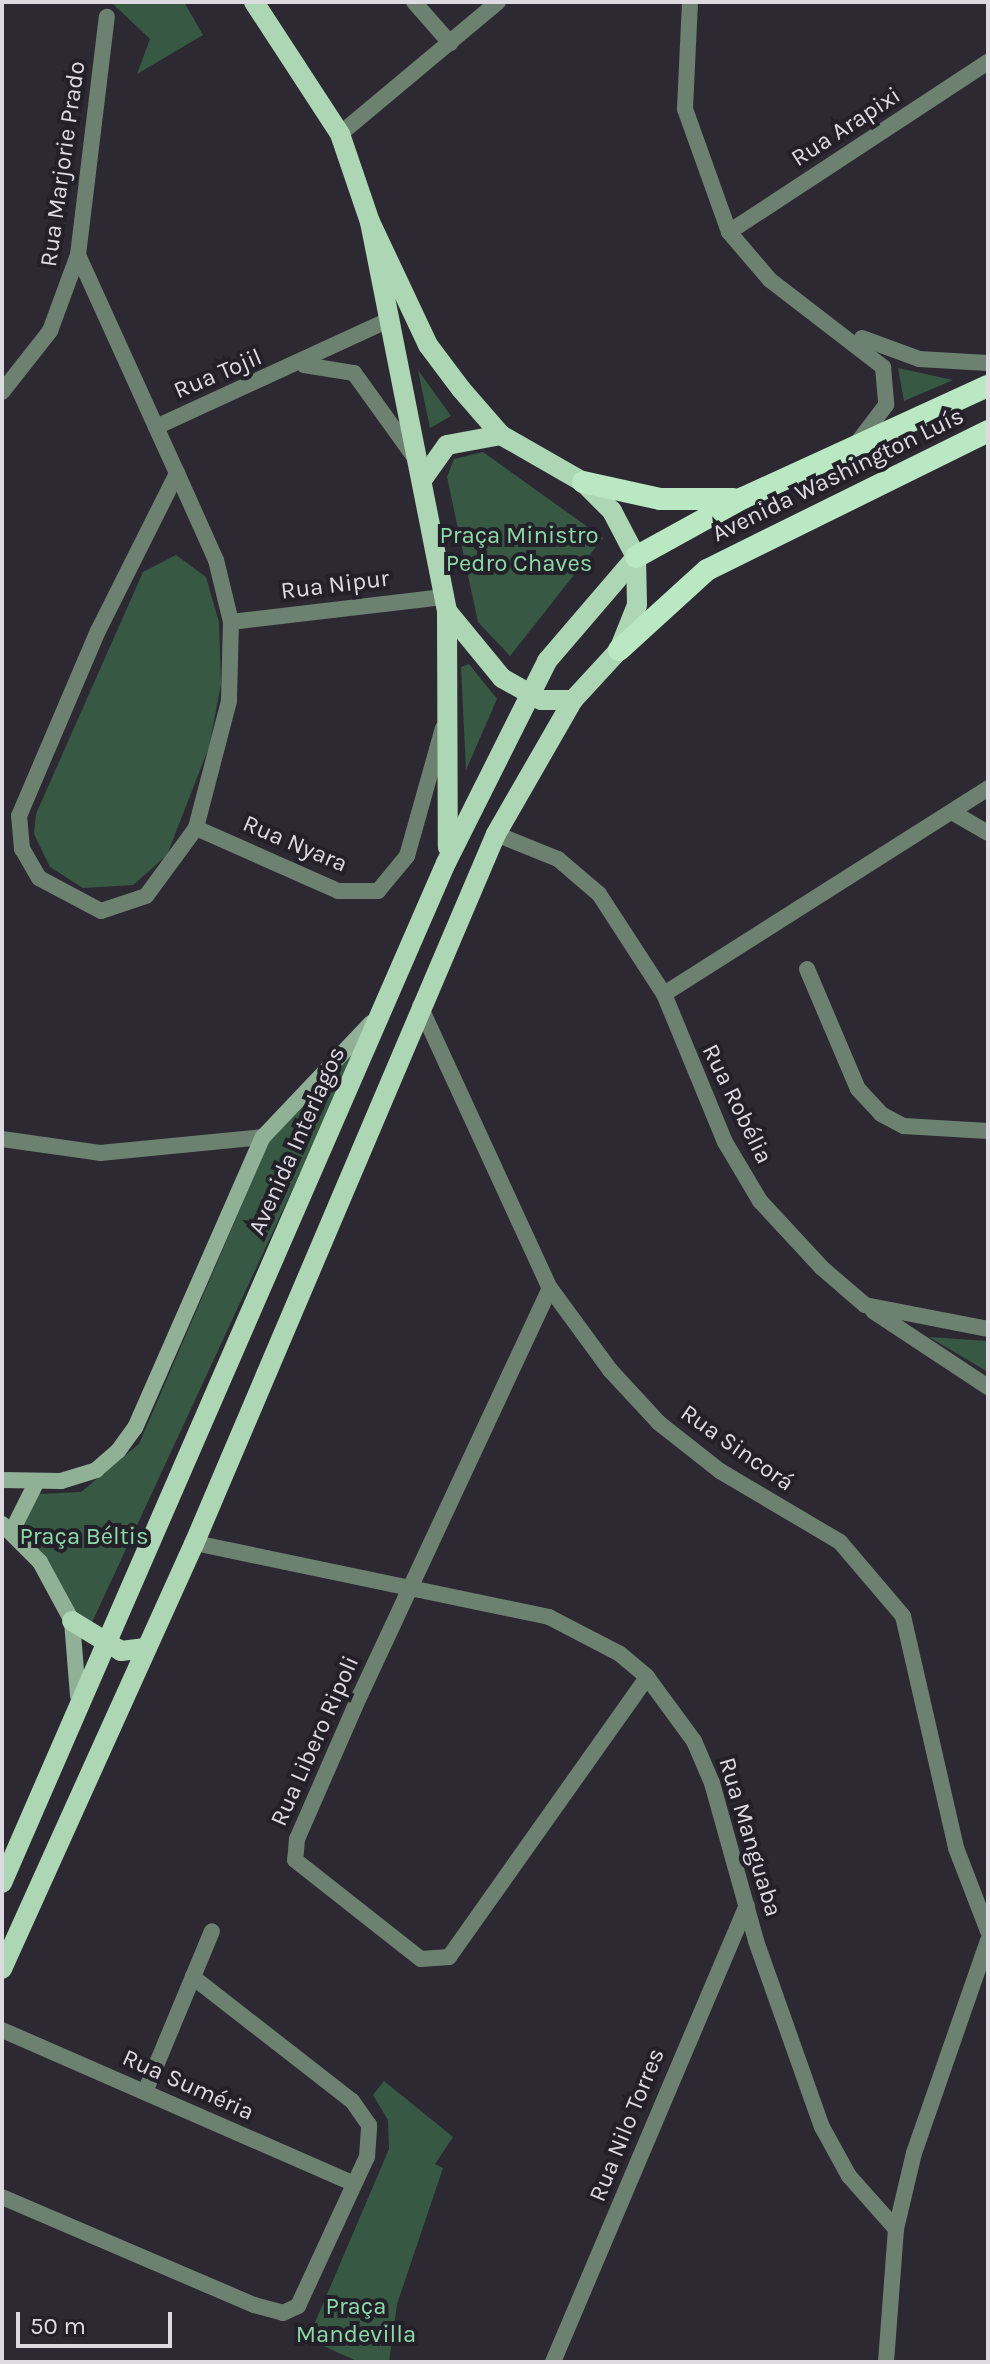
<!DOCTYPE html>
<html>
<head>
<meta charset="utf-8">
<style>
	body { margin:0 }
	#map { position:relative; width:990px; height:2364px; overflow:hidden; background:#2d2933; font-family:Karla,sans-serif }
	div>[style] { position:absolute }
	.green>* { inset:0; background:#375943 }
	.minor>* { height:16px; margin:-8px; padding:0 8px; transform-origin:8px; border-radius:8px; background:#6d8170 }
	.secondary>* { height:16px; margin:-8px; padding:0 8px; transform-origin:8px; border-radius:8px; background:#91b196 }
	.primary>* { height:20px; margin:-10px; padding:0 10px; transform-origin:10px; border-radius:10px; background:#add7b4 }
	.trunk>* { height:22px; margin:-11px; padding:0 11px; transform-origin:11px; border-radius:11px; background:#bae8c2 }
	span { translate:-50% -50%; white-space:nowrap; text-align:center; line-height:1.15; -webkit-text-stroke:8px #232029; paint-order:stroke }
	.street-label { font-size:24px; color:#dddbe1 }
	.park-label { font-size:24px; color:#8bdaa7 }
	.frame { position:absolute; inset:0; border:4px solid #dddbe1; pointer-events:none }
	.scale { position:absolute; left:16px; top:2312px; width:156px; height:36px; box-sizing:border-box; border:4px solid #dddbe1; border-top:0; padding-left:10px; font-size:24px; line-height:28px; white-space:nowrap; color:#dddbe1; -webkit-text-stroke:6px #232029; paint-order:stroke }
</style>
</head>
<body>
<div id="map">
	<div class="green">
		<div style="clip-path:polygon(111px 2px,184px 2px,203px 35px,137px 74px,150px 39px)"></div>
		<div style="clip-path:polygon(898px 368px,953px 380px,904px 401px)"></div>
		<div style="clip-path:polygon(418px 370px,451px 416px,430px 428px)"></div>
		<div style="clip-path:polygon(483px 452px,603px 538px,510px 656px,478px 622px,447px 477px,454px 459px)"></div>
		<div style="clip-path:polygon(176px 555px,206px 577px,219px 622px,221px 684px,209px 747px,167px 855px,133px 885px,83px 888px,50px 867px,34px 834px,36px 814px,143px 572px)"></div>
		<div style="clip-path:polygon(469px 664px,497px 699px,466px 770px,461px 667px)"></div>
		<div style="clip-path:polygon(358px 1048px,88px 1631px,22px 1529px,39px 1494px,81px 1492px,139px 1444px,269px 1142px)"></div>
		<div style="clip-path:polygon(929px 1337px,988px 1341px,988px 1372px)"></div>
		<div style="clip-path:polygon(384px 2081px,453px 2137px,435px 2164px,443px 2168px,397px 2304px,389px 2362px,359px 2362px,308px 2339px,389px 2149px,388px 2120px,373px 2095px)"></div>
	</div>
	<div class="minor">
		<div style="left:414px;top:2px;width:55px;rotate:48.7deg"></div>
		<div style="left:690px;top:2px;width:107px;rotate:92.7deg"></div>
		<div style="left:685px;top:109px;width:131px;rotate:70.3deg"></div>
		<div style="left:729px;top:232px;width:63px;rotate:49.5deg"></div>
		<div style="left:770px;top:280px;width:143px;rotate:37.6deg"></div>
		<div style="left:883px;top:367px;width:38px;rotate:85deg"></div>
		<div style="left:886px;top:405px;width:46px;rotate:127.1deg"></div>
		<div style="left:340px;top:134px;width:206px;rotate:-39.9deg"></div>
		<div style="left:729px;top:232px;width:310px;rotate:-33.3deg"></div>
		<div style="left:78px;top:255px;width:239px;rotate:65.6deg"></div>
		<div style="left:862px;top:338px;width:61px;rotate:20.2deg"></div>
		<div style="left:919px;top:359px;width:69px;rotate:3.3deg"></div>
		<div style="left:304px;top:365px;width:51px;rotate:9.1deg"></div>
		<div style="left:354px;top:373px;width:105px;rotate:54.3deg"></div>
		<div style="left:2px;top:392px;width:78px;rotate:-51.8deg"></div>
		<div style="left:50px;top:331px;width:81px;rotate:-69.8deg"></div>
		<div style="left:78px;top:255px;width:240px;rotate:-83.1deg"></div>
		<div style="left:156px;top:427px;width:259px;rotate:-24.7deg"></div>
		<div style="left:177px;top:473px;width:95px;rotate:65.9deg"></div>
		<div style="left:216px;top:560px;width:64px;rotate:76.4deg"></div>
		<div style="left:231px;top:622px;width:79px;rotate:91.5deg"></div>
		<div style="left:229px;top:701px;width:131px;rotate:104.6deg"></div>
		<div style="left:196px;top:828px;width:84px;rotate:126.3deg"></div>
		<div style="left:146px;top:896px;width:47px;rotate:161.6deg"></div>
		<div style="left:101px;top:911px;width:70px;rotate:-152deg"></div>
		<div style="left:39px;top:878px;width:34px;rotate:-120deg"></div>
		<div style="left:22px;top:849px;width:33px;rotate:-95deg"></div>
		<div style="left:19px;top:816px;width:201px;rotate:-66.9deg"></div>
		<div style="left:98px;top:631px;width:177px;rotate:-63.4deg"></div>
		<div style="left:231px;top:622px;width:214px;rotate:-6.7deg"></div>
		<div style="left:952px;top:812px;width:42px;rotate:30.3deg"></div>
		<div style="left:196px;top:828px;width:155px;rotate:23.9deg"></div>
		<div style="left:338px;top:891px;width:40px"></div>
		<div style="left:378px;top:891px;width:45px;rotate:-50.4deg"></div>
		<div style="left:407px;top:856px;width:133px;rotate:-74.3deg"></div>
		<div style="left:496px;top:834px;width:67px;rotate:22deg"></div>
		<div style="left:558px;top:859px;width:54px;rotate:40.5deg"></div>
		<div style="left:599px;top:894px;width:119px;rotate:57deg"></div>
		<div style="left:664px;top:994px;width:160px;rotate:67.6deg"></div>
		<div style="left:725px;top:1142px;width:69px;rotate:59.3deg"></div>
		<div style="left:760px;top:1201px;width:91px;rotate:47.2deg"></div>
		<div style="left:822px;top:1268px;width:57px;rotate:40.7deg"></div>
		<div style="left:865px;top:1305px;width:125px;rotate:11deg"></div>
		<div style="left:807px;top:969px;width:130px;rotate:67deg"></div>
		<div style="left:858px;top:1089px;width:34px;rotate:47deg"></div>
		<div style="left:881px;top:1114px;width:26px;rotate:28deg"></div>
		<div style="left:904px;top:1126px;width:84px;rotate:3.4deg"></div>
		<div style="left:664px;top:994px;width:384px;rotate:-32.4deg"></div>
		<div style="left:420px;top:1006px;width:311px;rotate:65.3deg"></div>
		<div style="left:550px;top:1288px;width:102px;rotate:53.8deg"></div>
		<div style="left:610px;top:1370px;width:72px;rotate:47.2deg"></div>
		<div style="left:659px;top:1423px;width:78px;rotate:38.2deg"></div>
		<div style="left:720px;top:1471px;width:139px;rotate:30.6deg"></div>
		<div style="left:840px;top:1542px;width:97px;rotate:49.6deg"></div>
		<div style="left:903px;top:1616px;width:238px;rotate:77.1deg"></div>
		<div style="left:956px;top:1848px;width:89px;rotate:68.9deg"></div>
		<div style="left:2px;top:1139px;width:99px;rotate:8.1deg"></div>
		<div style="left:100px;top:1153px;width:164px;rotate:-5.6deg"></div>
		<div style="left:550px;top:1288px;width:449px;rotate:115deg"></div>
		<div style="left:360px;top:1695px;width:157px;rotate:113.6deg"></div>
		<div style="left:297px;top:1839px;width:21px;rotate:95deg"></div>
		<div style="left:295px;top:1860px;width:160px;rotate:38.2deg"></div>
		<div style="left:421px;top:1959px;width:28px;rotate:-4deg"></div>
		<div style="left:449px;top:1957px;width:343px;rotate:-54.7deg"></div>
		<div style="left:873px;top:1311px;width:138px;rotate:33.5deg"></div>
		<div style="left:195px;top:1543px;width:362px;rotate:11.8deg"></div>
		<div style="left:549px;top:1617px;width:80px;rotate:27.5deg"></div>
		<div style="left:620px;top:1654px;width:35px;rotate:40deg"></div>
		<div style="left:647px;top:1677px;width:79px;rotate:53.7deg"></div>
		<div style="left:694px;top:1741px;width:46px;rotate:66.8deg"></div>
		<div style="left:712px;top:1783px;width:164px;rotate:74.4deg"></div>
		<div style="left:756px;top:1941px;width:197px;rotate:70.5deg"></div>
		<div style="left:822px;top:2127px;width:56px;rotate:61.1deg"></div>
		<div style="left:849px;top:2176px;width:71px;rotate:48.4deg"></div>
		<div style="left:2px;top:2030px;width:384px;rotate:23.6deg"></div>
		<div style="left:145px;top:2092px;width:174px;rotate:-67.4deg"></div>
		<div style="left:2px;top:2197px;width:274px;rotate:23.2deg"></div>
		<div style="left:254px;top:2305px;width:30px;rotate:15deg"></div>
		<div style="left:283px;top:2313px;width:17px;rotate:-25deg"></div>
		<div style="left:298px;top:2306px;width:164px;rotate:-65.2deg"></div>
		<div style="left:367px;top:2157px;width:32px;rotate:-86deg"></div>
		<div style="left:369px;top:2125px;width:29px;rotate:-125deg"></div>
		<div style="left:352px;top:2101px;width:202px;rotate:-142.1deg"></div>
		<div style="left:553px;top:2362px;width:496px;rotate:-67deg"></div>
		<div style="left:886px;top:2362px;width:133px;rotate:-85.7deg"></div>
		<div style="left:896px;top:2229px;width:78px;rotate:-76.7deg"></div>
		<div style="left:914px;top:2153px;width:225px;rotate:-70.8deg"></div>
	</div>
	<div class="secondary">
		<div style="left:2px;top:1480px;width:59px;rotate:1deg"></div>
		<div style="left:61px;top:1481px;width:37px;rotate:-17deg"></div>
		<div style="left:96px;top:1470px;width:29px;rotate:-41deg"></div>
		<div style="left:118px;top:1451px;width:29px;rotate:-54deg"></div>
		<div style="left:135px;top:1428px;width:318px;rotate:-66.3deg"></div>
		<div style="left:263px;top:1137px;width:157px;rotate:-46.5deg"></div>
		<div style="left:2px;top:1524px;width:54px;rotate:45deg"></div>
		<div style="left:40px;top:1562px;width:67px;rotate:61.5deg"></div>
		<div style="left:72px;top:1621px;width:75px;rotate:85.4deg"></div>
		<div style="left:12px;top:1531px;width:51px;rotate:-63.4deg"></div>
	</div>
	<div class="primary">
		<div style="left:254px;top:2px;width:158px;rotate:56.9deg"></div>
		<div style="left:340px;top:134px;width:93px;rotate:71.2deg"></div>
		<div style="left:370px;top:222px;width:397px;rotate:78.8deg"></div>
		<div style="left:447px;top:611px;width:87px;rotate:50.6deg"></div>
		<div style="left:502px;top:678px;width:45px;rotate:29.4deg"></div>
		<div style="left:541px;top:700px;width:32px"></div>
		<div style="left:422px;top:480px;width:43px;rotate:-54.5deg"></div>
		<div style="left:447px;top:445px;width:55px;rotate:-10.5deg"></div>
		<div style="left:447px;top:611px;width:236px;rotate:89.8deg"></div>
		<div style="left:72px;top:1621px;width:57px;rotate:31.5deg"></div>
		<div style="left:121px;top:1651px;width:25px;rotate:-7deg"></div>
		<div style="left:2px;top:1883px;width:1112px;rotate:-66.48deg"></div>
		<div style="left:446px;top:863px;width:226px;rotate:-63.4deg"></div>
		<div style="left:547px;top:661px;width:137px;rotate:-49.4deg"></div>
		<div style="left:2px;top:1969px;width:466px;rotate:-65.7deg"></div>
		<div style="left:194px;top:1544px;width:772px;rotate:-66.96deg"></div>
		<div style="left:496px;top:834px;width:155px;rotate:-60.1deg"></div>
		<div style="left:573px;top:700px;width:68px;rotate:-47.4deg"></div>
		<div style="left:619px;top:650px;width:48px;rotate:-68.2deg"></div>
		<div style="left:637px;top:605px;width:48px;rotate:-91.2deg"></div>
		<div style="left:636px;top:557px;width:52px;rotate:-117.6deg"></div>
		<div style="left:612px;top:511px;width:41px;rotate:-135deg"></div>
		<div style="left:583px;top:482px;width:95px;rotate:-150.2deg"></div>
		<div style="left:501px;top:435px;width:61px;rotate:-131deg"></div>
		<div style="left:461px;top:389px;width:55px;rotate:-126.9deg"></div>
		<div style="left:428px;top:345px;width:136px;rotate:-115.2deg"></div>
	</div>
	<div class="trunk">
		<div style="left:583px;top:482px;width:79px;rotate:12.4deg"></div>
		<div style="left:660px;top:499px;width:73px"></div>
		<div style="left:636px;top:557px;width:122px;rotate:-28.9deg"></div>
		<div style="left:743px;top:498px;width:269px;rotate:-24.6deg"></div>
		<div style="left:619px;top:650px;width:119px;rotate:-42.3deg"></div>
		<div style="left:707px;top:570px;width:313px;rotate:-26.3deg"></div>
	</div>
	<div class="street-label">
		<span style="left:846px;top:127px;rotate:-33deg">Rua Arapixi</span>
		<span style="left:63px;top:164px;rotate:-82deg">Rua Marjorie Prado</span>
		<span style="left:218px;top:374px;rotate:-23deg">Rua Tojil</span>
		<span style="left:838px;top:475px;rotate:-26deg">Avenida Washington Luís</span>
		<span style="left:335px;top:585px;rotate:-7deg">Rua Nipur</span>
		<span style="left:295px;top:844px;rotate:23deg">Rua Nyara</span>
		<span style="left:737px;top:1104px;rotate:64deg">Rua Robélia</span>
		<span style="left:297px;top:1141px;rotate:-66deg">Avenida Interlagos</span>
		<span style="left:737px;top:1448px;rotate:35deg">Rua Sincorá</span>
		<span style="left:315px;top:1741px;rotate:-66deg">Rua Libero Ripoli</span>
		<span style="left:750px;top:1837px;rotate:73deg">Rua Manguaba</span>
		<span style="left:188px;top:2085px;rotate:24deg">Rua Suméria</span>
		<span style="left:627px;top:2125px;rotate:-68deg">Rua Nilo Torres</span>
	</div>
	<div class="park-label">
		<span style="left:519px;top:550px">Praça Ministro<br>Pedro Chaves</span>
		<span style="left:84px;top:1537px">Praça Béltis</span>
		<span style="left:356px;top:2321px">Praça<br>Mandevilla</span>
	</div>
	<div class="frame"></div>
	<div class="scale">50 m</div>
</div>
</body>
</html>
